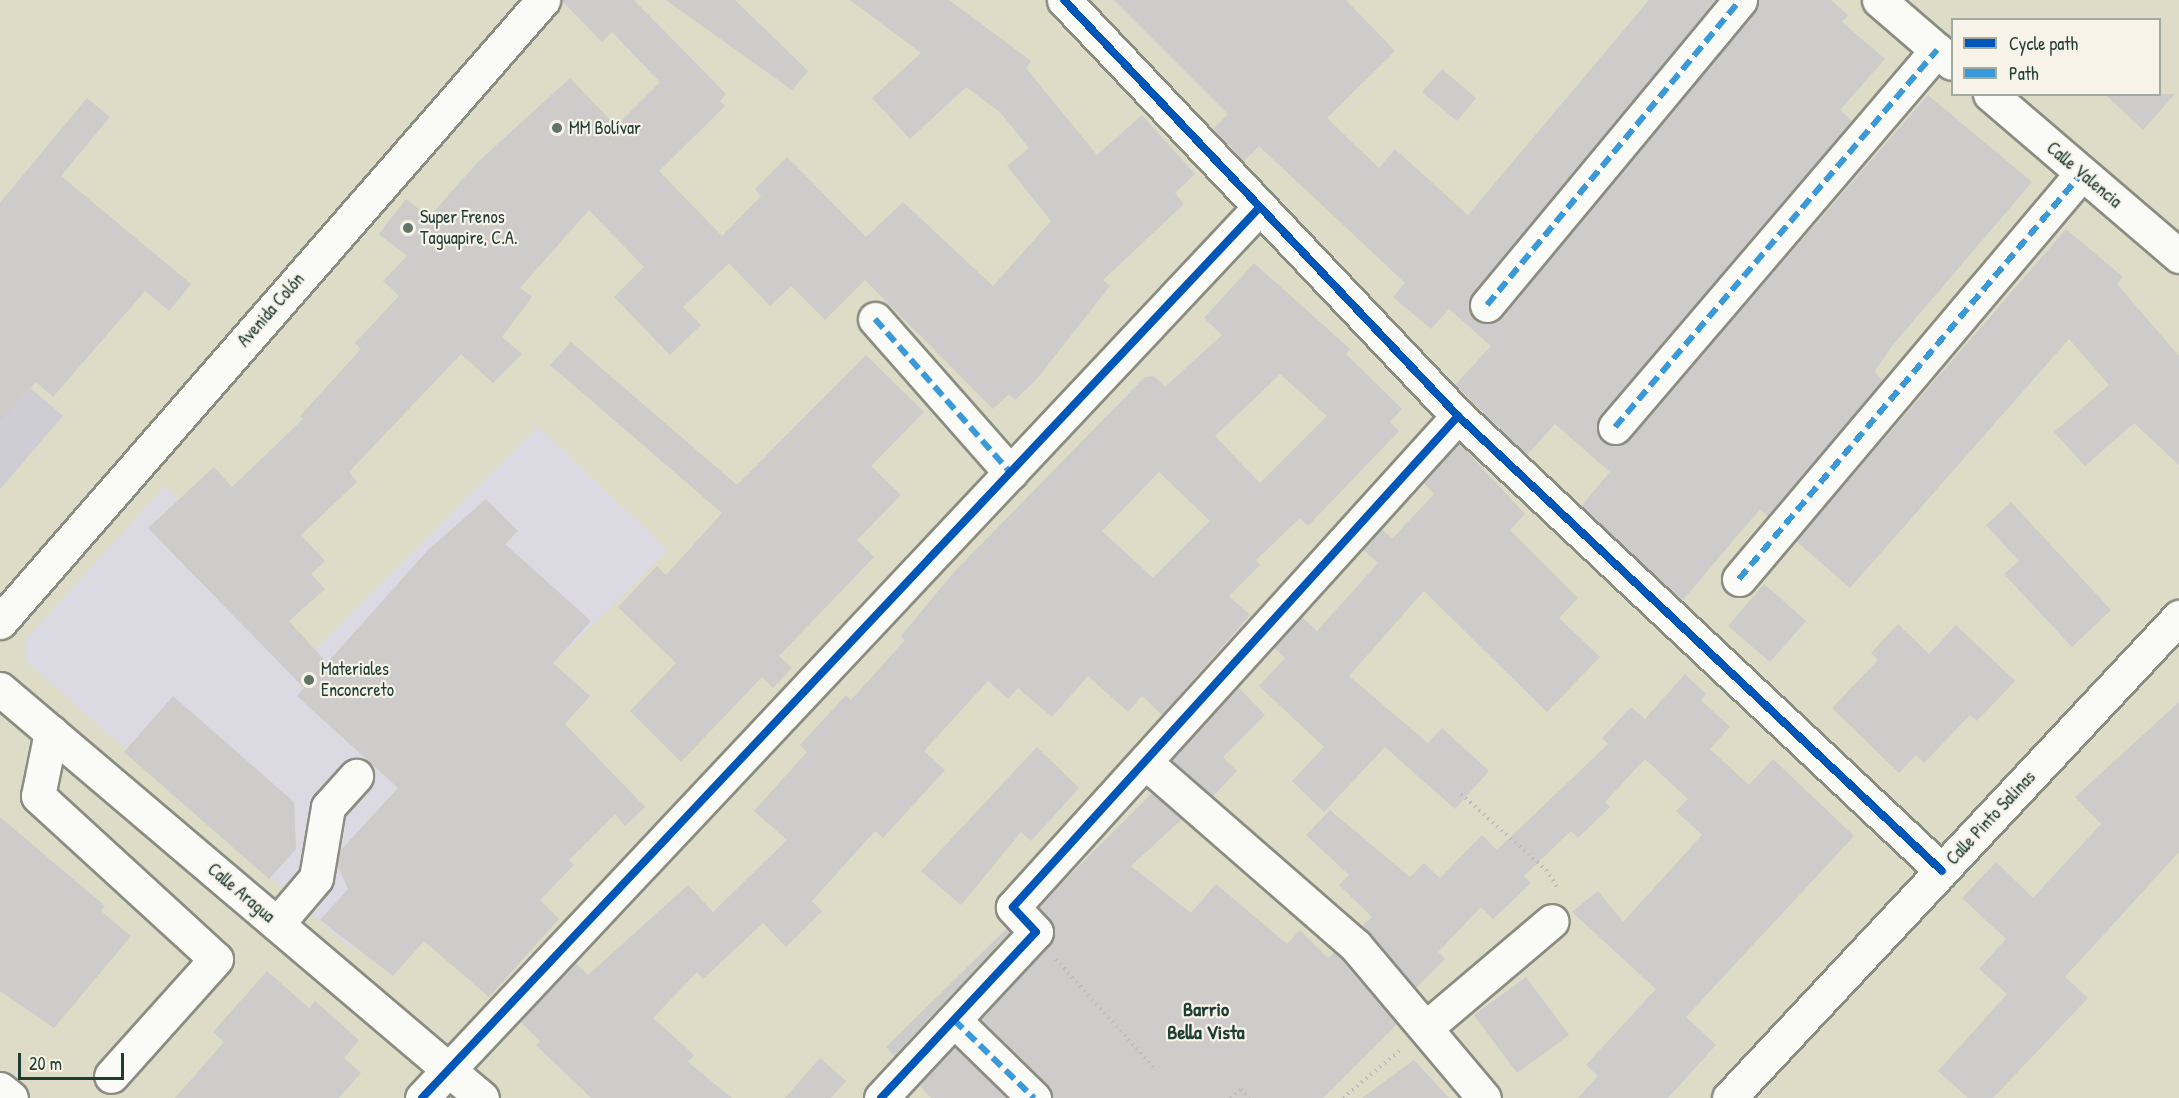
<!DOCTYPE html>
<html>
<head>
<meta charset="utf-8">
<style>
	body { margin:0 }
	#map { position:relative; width:2179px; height:1098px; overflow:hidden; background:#dedbc7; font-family:"Patrick Hand",sans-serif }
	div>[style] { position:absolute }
	.built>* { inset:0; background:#dbd9e2 }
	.industrial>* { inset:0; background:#cdcdd3 }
	.building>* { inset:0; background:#cecbcb }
	.path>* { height:4px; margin-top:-2px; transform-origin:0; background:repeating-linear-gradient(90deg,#babdb9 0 1.5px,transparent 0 6px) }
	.roads { filter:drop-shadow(2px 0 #8a8d82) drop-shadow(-2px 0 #8a8d82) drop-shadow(0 2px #8a8d82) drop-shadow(0 -2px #8a8d82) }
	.minor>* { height:33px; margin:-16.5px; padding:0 16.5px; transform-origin:16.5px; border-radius:16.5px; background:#fafaf7 }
	.quiet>* { height:6px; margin-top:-3px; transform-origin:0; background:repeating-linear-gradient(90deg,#3a99d8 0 12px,transparent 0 18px) }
	.cycleway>* { height:8px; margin:-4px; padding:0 4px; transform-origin:4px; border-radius:4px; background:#0057b8 }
	.dots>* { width:16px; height:16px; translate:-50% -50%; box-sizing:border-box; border:3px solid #f7f3e8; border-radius:50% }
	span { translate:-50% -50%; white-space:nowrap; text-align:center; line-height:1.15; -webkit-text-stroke:4.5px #f7f3e8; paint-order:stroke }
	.poi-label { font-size:18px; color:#1f3d34 }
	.left { translate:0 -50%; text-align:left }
	.street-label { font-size:18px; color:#1f3d34 }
	.neighbourhood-label { font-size:20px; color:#1f3d34; font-weight:700 }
	.legend { position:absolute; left:1951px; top:18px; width:210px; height:78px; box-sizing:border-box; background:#f7f3e8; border:2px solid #a1aaa0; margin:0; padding:8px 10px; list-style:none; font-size:18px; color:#1f3d34 }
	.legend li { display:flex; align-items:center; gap:12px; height:30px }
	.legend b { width:30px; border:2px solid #a1aaa0 }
	.scale { position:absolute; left:18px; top:1053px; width:106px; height:27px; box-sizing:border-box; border:3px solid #1f3d34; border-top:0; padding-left:8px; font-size:18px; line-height:21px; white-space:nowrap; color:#1f3d34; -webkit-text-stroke:4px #f7f3e8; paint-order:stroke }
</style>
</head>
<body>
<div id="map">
	<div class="built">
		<div style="clip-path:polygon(538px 426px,668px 550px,554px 663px,590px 696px,558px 732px,546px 734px,350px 948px,26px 661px,26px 639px,165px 486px,315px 650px)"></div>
	</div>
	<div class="industrial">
		<div style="clip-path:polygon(0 362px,63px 416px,0 489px)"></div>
	</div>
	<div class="building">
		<div style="clip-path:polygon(561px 0,634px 0,726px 94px,720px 101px,725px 106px,659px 171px,722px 236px,761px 196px,755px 189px,787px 157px,866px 237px,903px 202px,993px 286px,1051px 221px,1007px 166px,1029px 148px,1000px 112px,966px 87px,910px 139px,872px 98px,921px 53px,850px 0,949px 0,1031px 61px,1026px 68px,1097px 155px,1142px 115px,1195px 174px,1175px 193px,1184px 204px,1103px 280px,1110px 286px,1035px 381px,1015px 400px,1009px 394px,993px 409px,865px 280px,825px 320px,791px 286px,770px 306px,729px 263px,683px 307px,701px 325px,670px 355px,614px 297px,644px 267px,589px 210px,520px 288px,532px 297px,502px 337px,522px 354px,493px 383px,461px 354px,349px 472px,357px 482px,301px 535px,325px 561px,311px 574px,325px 589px,289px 621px,327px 663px,428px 550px,486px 499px,518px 531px,505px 544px,591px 621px,553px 663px,590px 696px,565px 724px,645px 807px,625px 826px,615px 814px,569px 860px,574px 865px,540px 900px,559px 919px,489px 997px,424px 941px,393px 976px,320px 920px,348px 889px,337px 864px,339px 852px,398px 788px,297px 696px,304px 688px,148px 528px,214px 467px,232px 487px,303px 419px,300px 416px,361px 349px,355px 343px,399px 296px,383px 281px,407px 256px,379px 234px,406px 199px,429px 217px,478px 162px,570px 78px,616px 126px,660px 82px,612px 32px,602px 42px)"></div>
		<div style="clip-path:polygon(666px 0,735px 0,808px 71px,792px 90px)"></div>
		<div style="clip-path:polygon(1114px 0,1346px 0,1395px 51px,1327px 118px,1379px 168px,1395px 149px,1468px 215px,1649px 0,1716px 0,1473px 293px,1470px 312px,1484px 324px,1501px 317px,1754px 12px,1758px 0,1831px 0,1848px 15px,1842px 22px,1885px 59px,1840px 110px,1852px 121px,1601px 415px,1597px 433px,1611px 445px,1629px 439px,1928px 95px,2032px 182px,1892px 346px,1874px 372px,1883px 380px,1768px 516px,1760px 509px,1682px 601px,1581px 506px,1610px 472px,1555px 424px,1527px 455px,1455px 385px,1491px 346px,1449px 309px,1431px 329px,1393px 297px,1405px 283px,1259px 146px,1244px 161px,1213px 129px,1228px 114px)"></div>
		<div style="clip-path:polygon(1442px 69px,1476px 98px,1457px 121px,1422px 92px)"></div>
		<div style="clip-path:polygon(2105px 94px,2175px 94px,2143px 130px)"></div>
		<div style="clip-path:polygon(87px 98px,110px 117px,61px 176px,191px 284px,169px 311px,145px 291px,53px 397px,36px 382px,0 421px,0 203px)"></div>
		<div style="clip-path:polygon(2066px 229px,2123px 277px,2117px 284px,2179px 356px,2179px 465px,2134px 423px,2085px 466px,2054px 432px,2109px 385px,2069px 339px,1850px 588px,1796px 541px)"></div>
		<div style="clip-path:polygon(evenodd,1254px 263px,1350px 349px,1346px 354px,1402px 409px,1390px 422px,1399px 431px,1308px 526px,1300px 518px,1256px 560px,1260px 565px,1229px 596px,1250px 615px,1162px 715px,1142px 696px,1128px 712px,1088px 676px,1052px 717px,1018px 688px,1008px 699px,988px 681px,924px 751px,945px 770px,883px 838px,875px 831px,812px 901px,822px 911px,786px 947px,763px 923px,703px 979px,697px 972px,653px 1018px,694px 1055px,688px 1062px,732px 1098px,591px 1098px,536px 1045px,540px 1041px,520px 1021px,575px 963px,588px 975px,688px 885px,713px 912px,787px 840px,754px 811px,807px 752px,800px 745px,846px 695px,851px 700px,905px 640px,901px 636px,954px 572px,1145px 377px,1154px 376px,1165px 387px,1222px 335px,1204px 318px,1254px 263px,1280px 374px,1327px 416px,1260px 483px,1215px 436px,1280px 374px,1254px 263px,1159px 472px,1210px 521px,1153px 578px,1102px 531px,1159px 472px)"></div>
		<div style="clip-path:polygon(571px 342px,737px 485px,866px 355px,924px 412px,871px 466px,901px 495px,857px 540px,874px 557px,779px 656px,792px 668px,773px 688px,762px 677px,681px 762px,630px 711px,676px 663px,618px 607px,657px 566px,666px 575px,722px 513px,550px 365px)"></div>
		<div style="clip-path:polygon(1459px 443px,1525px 514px,1510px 530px,1578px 598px,1559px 618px,1600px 657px,1547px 712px,1424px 591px,1349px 676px,1428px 743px,1442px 728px,1489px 771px,1455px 809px,1385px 747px,1324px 812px,1292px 781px,1324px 747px,1259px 686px,1285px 658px,1274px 647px,1302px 617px,1317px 631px,1378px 563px,1363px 550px,1382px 529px,1392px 539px,1434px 494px,1423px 482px)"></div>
		<div style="clip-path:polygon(2011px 502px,2111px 610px,2072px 647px,2004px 574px,2019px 561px,1986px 525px)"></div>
		<div style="clip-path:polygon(1764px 584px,1806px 621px,1770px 662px,1728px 626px)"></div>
		<div style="clip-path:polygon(1898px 624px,1929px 654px,1956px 625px,2015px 681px,1977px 721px,1970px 715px,1924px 763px,1916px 755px,1899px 773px,1832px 708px,1878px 660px,1871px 653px)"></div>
		<div style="clip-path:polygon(1685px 674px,1706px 694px,1701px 700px,1730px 727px,1710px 749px,1749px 785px,1773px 759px,1854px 836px,1686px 1017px,1716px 1045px,1668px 1098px,1578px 1098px,1598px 1076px,1586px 1065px,1656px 989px,1572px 912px,1598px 891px,1623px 922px,1702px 835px,1676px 811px,1688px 799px,1645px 759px,1605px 802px,1610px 807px,1578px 838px,1571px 831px,1524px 876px,1531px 883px,1493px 919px,1481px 907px,1438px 952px,1445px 959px,1416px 988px,1362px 926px,1372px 917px,1339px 885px,1349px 875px,1306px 835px,1330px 810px,1410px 877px,1424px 863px,1440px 878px,1482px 835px,1497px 850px,1608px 744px,1602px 738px,1631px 707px,1645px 719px)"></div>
		<div style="clip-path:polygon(1238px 687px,1265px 715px,1223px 757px,1237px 771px,1213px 796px,1171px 760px)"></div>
		<div style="clip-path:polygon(173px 696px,294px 802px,296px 849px,269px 879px,124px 752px)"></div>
		<div style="clip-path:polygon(2179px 702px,2179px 852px,2065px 977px,2088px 998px,1993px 1098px,1968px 1098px,1938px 1071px,2007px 994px,1979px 969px,2006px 939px,1962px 898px,1996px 862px,2033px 898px,2101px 824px,2075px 797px)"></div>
		<div style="clip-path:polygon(1037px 747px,1079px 788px,1031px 841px,1021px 832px,961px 905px,921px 871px)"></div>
		<div style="clip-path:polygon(1152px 793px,1182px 819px,1131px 866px,1191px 913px,1216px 884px,1287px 944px,1300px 930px,1328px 958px,1335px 952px,1342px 958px,1397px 1024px,1323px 1098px,1052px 1098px,1047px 1085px,980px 1019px,1054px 937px,1054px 927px,1038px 907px)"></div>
		<div style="clip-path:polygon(0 817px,105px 906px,101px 911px,131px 936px,54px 1028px,0 991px)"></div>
		<div style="clip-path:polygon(1007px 928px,1010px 932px,894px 1056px,886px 1047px)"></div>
		<div style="clip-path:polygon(267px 971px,309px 1008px,315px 1001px,359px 1040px,344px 1058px,361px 1073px,339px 1098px,175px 1098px,224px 1042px,213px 1032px)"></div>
		<div style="clip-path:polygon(1526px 977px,1569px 1035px,1517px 1073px,1474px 1015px)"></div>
		<div style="clip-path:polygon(955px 1047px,1007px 1098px,931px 1098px,919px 1084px)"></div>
		<div style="clip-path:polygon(820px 1058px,846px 1081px,831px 1098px,785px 1098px)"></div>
		<div style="clip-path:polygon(1414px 1060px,1449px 1098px,1362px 1098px)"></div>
	</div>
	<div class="path">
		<div style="left:1461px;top:794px;width:114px;rotate:41.8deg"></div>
		<div style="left:1546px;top:870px;width:20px;rotate:57deg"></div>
		<div style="left:1056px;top:959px;width:147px;rotate:48deg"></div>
		<div style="left:1230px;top:1098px;width:14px;rotate:-39deg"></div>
		<div style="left:1241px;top:1089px;width:12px;rotate:48deg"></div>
		<div style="left:1343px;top:1098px;width:75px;rotate:-40.1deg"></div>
	</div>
	<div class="roads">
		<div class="minor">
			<div style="left:1064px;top:0;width:573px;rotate:46.56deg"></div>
			<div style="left:1458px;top:416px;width:664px;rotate:43.23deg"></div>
			<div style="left:1879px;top:0;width:96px;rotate:40.8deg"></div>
			<div style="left:1990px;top:94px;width:249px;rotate:40.6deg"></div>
			<div style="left:1487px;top:305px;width:396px;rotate:-50.3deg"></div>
			<div style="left:875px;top:319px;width:205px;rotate:48.6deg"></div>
			<div style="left:1615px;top:427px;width:496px;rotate:-49.5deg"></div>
			<div style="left:1739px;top:579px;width:531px;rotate:-49.81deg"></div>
			<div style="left:0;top:622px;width:826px;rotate:-48.88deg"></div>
			<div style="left:0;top:689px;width:632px;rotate:40.32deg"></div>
			<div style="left:51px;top:732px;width:65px;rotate:101.5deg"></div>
			<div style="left:38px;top:796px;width:241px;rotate:42.5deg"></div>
			<div style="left:216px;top:959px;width:157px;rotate:131.9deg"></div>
			<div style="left:1145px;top:762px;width:279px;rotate:41.1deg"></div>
			<div style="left:1355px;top:945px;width:200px;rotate:49.9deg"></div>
			<div style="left:277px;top:924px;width:60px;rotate:-49.7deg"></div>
			<div style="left:316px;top:878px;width:72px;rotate:-80.4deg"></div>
			<div style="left:328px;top:807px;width:42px;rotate:-47.9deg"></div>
			<div style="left:954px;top:1020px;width:112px;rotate:44.3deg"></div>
			<div style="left:1428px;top:1026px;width:162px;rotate:-40.3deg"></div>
			<div style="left:0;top:1089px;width:14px;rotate:39deg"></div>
			<div style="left:422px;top:1098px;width:1222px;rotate:-46.76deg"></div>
			<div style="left:881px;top:1098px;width:227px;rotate:-47deg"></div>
			<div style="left:1036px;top:932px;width:34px;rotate:-133deg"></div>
			<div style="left:1013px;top:907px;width:663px;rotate:-47.81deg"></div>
			<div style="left:1729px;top:1098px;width:659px;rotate:-46.91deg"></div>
		</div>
	</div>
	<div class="quiet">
		<div style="left:1487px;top:305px;width:396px;rotate:-50.3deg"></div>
		<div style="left:875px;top:319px;width:205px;rotate:48.6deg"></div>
		<div style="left:1615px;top:427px;width:496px;rotate:-49.5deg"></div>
		<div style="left:1739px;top:579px;width:531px;rotate:-49.81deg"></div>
		<div style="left:954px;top:1020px;width:112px;rotate:44.3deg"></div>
	</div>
	<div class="cycleway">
		<div style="left:1064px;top:0;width:573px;rotate:46.56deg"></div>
		<div style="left:1458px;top:416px;width:664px;rotate:43.23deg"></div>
		<div style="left:422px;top:1098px;width:1222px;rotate:-46.76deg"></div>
		<div style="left:881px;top:1098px;width:227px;rotate:-47deg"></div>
		<div style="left:1036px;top:932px;width:34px;rotate:-133deg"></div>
		<div style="left:1013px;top:907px;width:663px;rotate:-47.81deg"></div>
	</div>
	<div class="dots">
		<div style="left:557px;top:128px;background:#627467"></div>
		<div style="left:408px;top:228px;background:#627467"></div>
		<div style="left:309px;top:680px;background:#627467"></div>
	</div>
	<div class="poi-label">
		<span class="left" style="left:569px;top:128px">MM Bolívar</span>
		<span class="left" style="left:420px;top:228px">Super Frenos<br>Taguapire, C.A.</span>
		<span class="left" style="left:321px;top:680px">Materiales<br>Enconcreto</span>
	</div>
	<div class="street-label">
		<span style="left:2084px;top:175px;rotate:40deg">Calle Valencia</span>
		<span style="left:271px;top:310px;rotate:-49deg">Avenida Colón</span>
		<span style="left:1991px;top:818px;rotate:-47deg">Calle Pinto Salinas</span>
		<span style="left:241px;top:893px;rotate:40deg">Calle Aragua</span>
	</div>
	<div class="neighbourhood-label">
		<span style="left:1206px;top:1020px">Barrio<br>Bella Vista</span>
	</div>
	<ul class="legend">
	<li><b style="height:8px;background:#0057b8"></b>Cycle path</li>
	<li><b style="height:8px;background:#3a99d8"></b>Path</li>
	</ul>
	<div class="scale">20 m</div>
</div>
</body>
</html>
